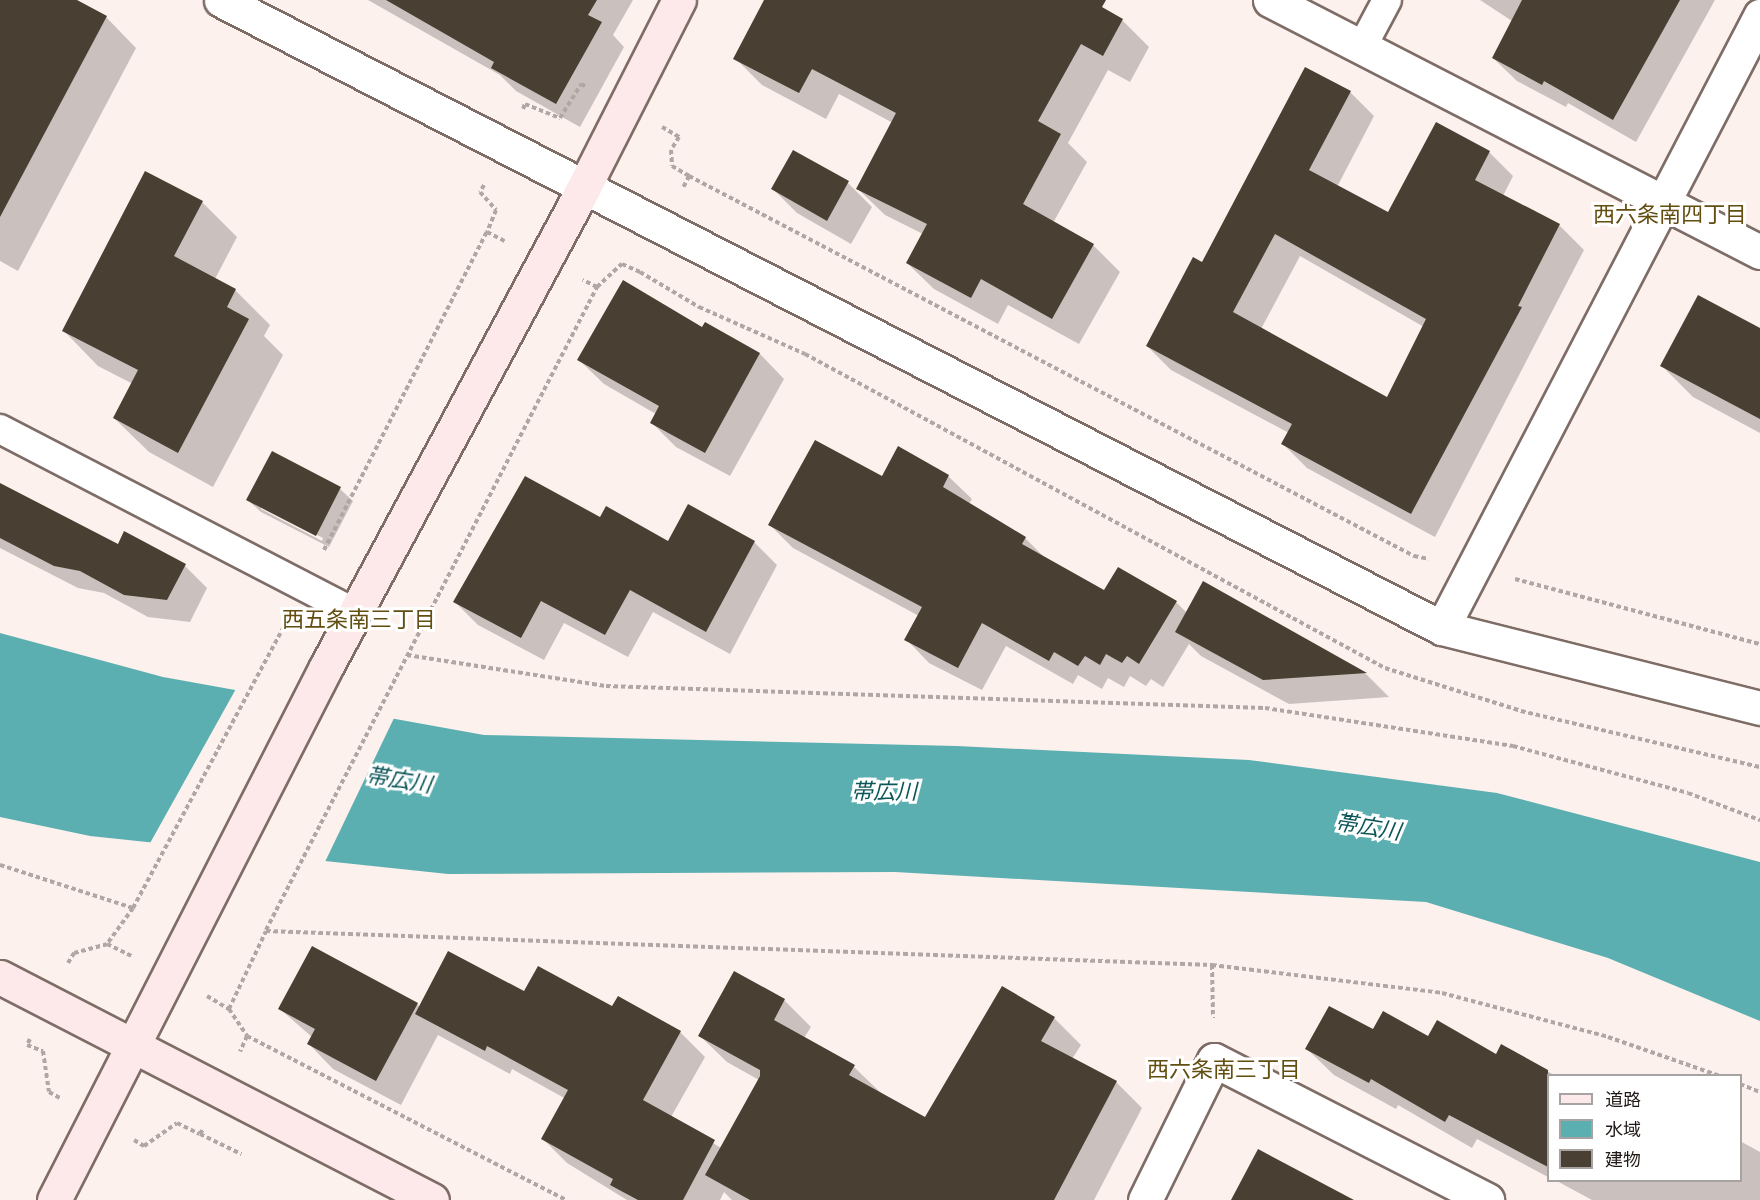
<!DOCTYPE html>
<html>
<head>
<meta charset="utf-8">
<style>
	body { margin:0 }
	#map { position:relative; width:1760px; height:1200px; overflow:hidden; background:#fdf1ed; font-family:"Titillium Web","Noto Sans JP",sans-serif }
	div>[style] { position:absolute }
	.water>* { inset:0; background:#5cafb1 }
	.pier>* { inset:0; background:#fdf1ed }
	.shadow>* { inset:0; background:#0003 }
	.building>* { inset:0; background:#4a3f33 }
	.path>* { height:4px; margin-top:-2px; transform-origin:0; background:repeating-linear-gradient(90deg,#b0a6a3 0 4.5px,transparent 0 7.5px) }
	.roads { filter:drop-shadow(2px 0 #7e6c66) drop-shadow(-2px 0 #7e6c66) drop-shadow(0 2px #7e6c66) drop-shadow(0 -2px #7e6c66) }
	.lane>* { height:28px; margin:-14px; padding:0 14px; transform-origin:14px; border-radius:14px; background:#fff }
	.street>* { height:33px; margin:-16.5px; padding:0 16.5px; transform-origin:16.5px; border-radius:16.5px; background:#fff }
	.secondary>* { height:33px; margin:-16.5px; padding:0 16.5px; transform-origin:16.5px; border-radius:16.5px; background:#fde9e9 }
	span { translate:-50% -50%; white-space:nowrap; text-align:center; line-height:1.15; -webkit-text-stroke:6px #fff; paint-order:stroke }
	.neighbourhood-label { font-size:22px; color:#624e11 }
	.water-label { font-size:22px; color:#0c5658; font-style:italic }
	.legend { position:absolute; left:1547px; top:1074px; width:195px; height:108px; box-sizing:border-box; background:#fff; border:2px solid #a6a3a2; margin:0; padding:8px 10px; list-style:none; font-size:18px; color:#201917 }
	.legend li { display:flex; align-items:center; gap:12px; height:30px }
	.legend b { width:30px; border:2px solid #a6a3a2 }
</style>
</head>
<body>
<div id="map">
	<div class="water">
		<div style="clip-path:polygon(0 633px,163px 677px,484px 735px,957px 746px,1249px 760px,1497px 793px,1760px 862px,1760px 1021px,1608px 958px,1426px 902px,895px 872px,448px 874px,90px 836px,0 817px)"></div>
	</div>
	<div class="pier">
		<div style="clip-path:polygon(237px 687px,395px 716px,324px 864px,149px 845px)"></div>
	</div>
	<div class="shadow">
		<div style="clip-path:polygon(0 0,73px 0,106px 17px,136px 48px,18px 271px,0 261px)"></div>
		<div style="clip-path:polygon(368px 0,633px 0,613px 35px,624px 47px,580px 127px,516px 91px,500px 75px)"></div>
		<div style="clip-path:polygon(765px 0,1087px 0,1122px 20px,1149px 47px,1130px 82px,1108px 70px,1068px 143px,1087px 162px,1053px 223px,1093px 245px,1120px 272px,1079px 344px,1008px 305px,998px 324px,934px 289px,907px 263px,923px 234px,885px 215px,858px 189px,893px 123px,839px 94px,826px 119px,762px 85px,735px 58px)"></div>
		<div style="clip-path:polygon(1480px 0,1715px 0,1636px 142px,1568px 103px,1566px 107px,1517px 81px,1493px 58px,1512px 21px)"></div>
		<div style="clip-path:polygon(evenodd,1350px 92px,1374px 116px,1337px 187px,1389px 214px,1489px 152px,1513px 176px,1503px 196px,1560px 226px,1584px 250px,1435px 537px,1307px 468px,1283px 444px,1289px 433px,1171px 370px,1147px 346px,1203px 264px,1350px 92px,1300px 256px,1424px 327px,1387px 399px,1261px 329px,1300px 256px)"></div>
		<div style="clip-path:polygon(848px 183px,872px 207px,851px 244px,797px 213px,773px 189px)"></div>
		<div style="clip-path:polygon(202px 202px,237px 237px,215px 279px,235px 290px,270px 325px,264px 336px,283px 355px,213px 487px,149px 452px,114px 418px,133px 384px,98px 366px,64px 331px)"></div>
		<div style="clip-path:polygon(705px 324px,760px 354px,784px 379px,730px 476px,676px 447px,651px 422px,656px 414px,604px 384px,579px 360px,703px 329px)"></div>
		<div style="clip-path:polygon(1760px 329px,1760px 433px,1693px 397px,1662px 366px)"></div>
		<div style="clip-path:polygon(evenodd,273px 453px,340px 489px,353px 501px,329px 547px,261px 512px,248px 500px,273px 453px,261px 506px,323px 538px,322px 541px,261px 509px,261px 506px)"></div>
		<div style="clip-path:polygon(948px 476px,972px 499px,969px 504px,1025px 538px,1047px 560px,1105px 592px,1176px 602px,1187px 613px,1204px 583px,1366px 674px,1389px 697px,1289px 704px,1201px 656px,1189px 644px,1163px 687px,1151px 679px,1146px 686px,1130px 676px,1124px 687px,1108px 678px,1102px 689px,1078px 675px,1073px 684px,1006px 646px,982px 690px,929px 663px,906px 639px,919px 616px,793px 548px,770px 525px,882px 478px)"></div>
		<div style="clip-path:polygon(0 485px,118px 546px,185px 566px,207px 588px,190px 622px,148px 617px,104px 593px,78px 588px,0 548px)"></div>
		<div style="clip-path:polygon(600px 519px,668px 543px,754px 542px,777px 565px,730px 654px,653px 612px,628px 657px,564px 623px,544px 660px,478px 625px,455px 602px)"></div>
		<div style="clip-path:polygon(525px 993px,613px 1008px,618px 998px,680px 1032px,705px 1057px,671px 1117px,721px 1148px,759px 1080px,727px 1062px,700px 1036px,784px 1000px,811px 1027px,804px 1038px,854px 1067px,881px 1093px,926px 1119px,1054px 1018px,1081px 1045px,1072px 1059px,1116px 1082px,1142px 1108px,1094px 1200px,732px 1200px,724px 1192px,720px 1200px,627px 1200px,567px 1163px,543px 1139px,566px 1099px,512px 1069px,510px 1074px,438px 1035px,401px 1105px,333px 1069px,309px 1044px,312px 1037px,280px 1009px,417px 1004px,420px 1007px)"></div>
		<div style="clip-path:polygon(1373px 1031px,1429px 1038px,1496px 1056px,1501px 1046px,1556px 1076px,1548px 1076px,1548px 1177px,1477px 1139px,1472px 1148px,1398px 1105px,1396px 1109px,1334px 1075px,1307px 1049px)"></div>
		<div style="clip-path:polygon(1740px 1141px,1760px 1152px,1760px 1200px,1592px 1200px,1555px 1180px,1740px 1180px)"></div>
	</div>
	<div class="building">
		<div style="clip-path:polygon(0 0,77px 0,107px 16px,0 217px)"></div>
		<div style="clip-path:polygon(386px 0,597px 0,588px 15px,602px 22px,556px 104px,491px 68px,494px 62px)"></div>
		<div style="clip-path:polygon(764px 0,1106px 0,1102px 7px,1123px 19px,1103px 56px,1081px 44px,1038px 121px,1061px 134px,1023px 204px,1094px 244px,1052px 319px,981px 279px,971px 298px,906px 263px,927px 224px,856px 189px,896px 113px,812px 69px,799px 93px,733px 59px)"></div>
		<div style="clip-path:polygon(1522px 0,1680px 0,1613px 120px,1544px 81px,1542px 85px,1492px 58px)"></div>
		<div style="clip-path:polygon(evenodd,1305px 67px,1351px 91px,1309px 170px,1388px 212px,1436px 122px,1490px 151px,1475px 180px,1560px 224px,1518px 306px,1522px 307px,1411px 514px,1281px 444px,1292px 424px,1146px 346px,1193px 257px,1202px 262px,1305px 67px,1275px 234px,1426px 319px,1387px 397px,1233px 312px,1275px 234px)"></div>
		<div style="clip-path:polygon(793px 150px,849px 181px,827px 221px,771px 189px)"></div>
		<div style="clip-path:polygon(145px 171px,203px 201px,174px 256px,236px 289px,227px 307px,249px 319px,178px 453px,113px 418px,138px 370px,62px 331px)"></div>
		<div style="clip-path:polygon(623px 280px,702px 327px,705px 322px,760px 353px,705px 453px,650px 423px,659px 406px,577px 360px)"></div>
		<div style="clip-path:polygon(1698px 295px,1760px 328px,1760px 419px,1660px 366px)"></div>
		<div style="clip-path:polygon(815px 440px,882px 476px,898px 446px,949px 475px,943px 487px,1026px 537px,1022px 544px,1104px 590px,1118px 567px,1177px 601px,1139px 664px,1127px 656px,1122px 663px,1106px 654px,1100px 665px,1085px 656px,1078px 666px,1054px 652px,1049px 661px,982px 623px,958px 668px,904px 640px,922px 607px,768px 525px)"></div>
		<div style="clip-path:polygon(272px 451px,341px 487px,316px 536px,246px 500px)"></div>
		<div style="clip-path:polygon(525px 476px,600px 517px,606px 506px,668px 541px,688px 504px,755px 541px,706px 632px,630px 590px,605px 635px,541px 601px,521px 638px,453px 602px)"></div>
		<div style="clip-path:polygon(0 483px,118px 544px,124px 531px,186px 564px,167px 600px,124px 595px,80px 571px,54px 566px,0 538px)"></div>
		<div style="clip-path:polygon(1203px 581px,1367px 673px,1263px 680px,1175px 632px)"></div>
		<div style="clip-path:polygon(312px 946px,418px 1003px,376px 1081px,307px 1044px,315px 1029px,278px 1009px)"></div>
		<div style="clip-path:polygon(448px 951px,524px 991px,538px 966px,612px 1006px,618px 996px,681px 1031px,643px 1100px,715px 1140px,683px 1200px,638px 1200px,610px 1185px,613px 1179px,541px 1139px,568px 1090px,487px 1046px,485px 1051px,415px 1014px)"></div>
		<div style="clip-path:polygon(734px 971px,785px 999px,774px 1020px,855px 1065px,849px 1075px,925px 1117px,1002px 986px,1055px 1017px,1041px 1041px,1117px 1081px,1054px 1200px,750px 1200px,705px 1175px,760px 1076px,760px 1070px,698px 1036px)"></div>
		<div style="clip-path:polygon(1329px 1006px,1373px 1029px,1383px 1011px,1428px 1036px,1437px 1020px,1496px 1054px,1501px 1044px,1548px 1070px,1548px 1167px,1449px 1115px,1445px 1122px,1371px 1079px,1369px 1083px,1305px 1049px)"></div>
		<div style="clip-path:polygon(1258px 1149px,1354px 1200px,1231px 1200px)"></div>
	</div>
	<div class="path">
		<div style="left:523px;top:109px;width:5px;rotate:-68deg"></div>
		<div style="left:525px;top:104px;width:38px;rotate:22deg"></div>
		<div style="left:560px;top:118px;width:40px;rotate:-58deg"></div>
		<div style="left:581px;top:84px;width:7px;rotate:27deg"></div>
		<div style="left:662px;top:127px;width:20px;rotate:30deg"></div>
		<div style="left:679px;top:137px;width:15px;rotate:122deg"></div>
		<div style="left:671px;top:150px;width:16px;rotate:86deg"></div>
		<div style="left:672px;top:166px;width:20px;rotate:30deg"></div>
		<div style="left:689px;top:176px;width:13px;rotate:117deg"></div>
		<div style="left:689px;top:176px;width:819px;rotate:27.66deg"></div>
		<div style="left:1414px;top:556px;width:15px;rotate:11deg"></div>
		<div style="left:484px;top:185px;width:8px;rotate:120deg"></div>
		<div style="left:480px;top:192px;width:24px;rotate:48deg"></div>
		<div style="left:496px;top:210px;width:24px;rotate:112deg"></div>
		<div style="left:597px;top:287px;width:34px;rotate:-43deg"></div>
		<div style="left:622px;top:264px;width:20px;rotate:24deg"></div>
		<div style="left:640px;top:272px;width:69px;rotate:30.7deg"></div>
		<div style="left:699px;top:307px;width:116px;rotate:23.9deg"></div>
		<div style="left:805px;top:354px;width:660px;rotate:28.43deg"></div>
		<div style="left:1385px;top:668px;width:143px;rotate:17.5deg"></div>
		<div style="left:1521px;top:711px;width:245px;rotate:13.2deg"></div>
		<div style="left:324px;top:550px;width:357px;rotate:-62.9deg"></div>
		<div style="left:487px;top:232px;width:22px;rotate:27deg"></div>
		<div style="left:1515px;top:579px;width:253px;rotate:14.9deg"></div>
		<div style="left:407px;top:655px;width:201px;rotate:8.9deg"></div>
		<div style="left:606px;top:686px;width:659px;rotate:1.91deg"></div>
		<div style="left:1265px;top:708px;width:251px;rotate:8.7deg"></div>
		<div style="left:1513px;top:746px;width:181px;rotate:15deg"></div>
		<div style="left:1688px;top:793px;width:77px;rotate:20.6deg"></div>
		<div style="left:0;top:865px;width:140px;rotate:17.9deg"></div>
		<div style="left:133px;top:908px;width:44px;rotate:125.8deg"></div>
		<div style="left:133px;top:908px;width:323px;rotate:-61.8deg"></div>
		<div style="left:266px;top:930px;width:723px;rotate:-62.76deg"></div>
		<div style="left:597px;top:287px;width:16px;rotate:-153deg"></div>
		<div style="left:68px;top:963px;width:12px;rotate:-59deg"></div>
		<div style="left:74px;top:953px;width:34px;rotate:-15deg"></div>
		<div style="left:107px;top:944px;width:28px;rotate:26deg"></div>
		<div style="left:1212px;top:965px;width:53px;rotate:88.9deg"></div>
		<div style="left:207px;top:996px;width:26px;rotate:31deg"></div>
		<div style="left:229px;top:1009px;width:86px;rotate:-64.6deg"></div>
		<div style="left:266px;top:931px;width:947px;rotate:2.06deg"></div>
		<div style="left:1212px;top:965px;width:232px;rotate:6.9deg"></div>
		<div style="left:1442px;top:993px;width:172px;rotate:14.8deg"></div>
		<div style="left:1608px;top:1037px;width:119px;rotate:19.2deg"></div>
		<div style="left:229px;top:1009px;width:32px;rotate:56deg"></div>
		<div style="left:247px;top:1036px;width:17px;rotate:114deg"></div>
		<div style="left:247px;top:1036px;width:359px;rotate:27.2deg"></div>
		<div style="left:30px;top:1039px;width:7px;rotate:117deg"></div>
		<div style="left:27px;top:1045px;width:17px;rotate:21deg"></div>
		<div style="left:43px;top:1051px;width:41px;rotate:81.7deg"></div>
		<div style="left:49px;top:1092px;width:13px;rotate:29deg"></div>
		<div style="left:1740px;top:1084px;width:22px;rotate:22deg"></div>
		<div style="left:200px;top:1134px;width:46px;rotate:26deg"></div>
		<div style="left:134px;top:1140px;width:12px;rotate:31deg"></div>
		<div style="left:144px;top:1146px;width:40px;rotate:-34.9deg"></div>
		<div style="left:177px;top:1123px;width:25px;rotate:26deg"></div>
		<div style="left:200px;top:1134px;width:6px;rotate:-59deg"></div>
	</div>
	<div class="roads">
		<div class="lane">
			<div style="left:1362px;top:47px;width:53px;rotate:-62deg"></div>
			<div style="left:0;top:429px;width:400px;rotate:27.4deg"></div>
		</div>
		<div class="street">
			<div style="left:221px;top:0;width:1373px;rotate:27.22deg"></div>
			<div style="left:1442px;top:628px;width:328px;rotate:14.1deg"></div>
			<div style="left:1270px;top:0;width:551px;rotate:27.22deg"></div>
			<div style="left:1442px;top:628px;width:690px;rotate:-62.54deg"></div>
			<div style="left:1145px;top:1200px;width:156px;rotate:-63.8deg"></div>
			<div style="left:1214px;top:1060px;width:307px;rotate:27.1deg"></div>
		</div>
		<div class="secondary">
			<div style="left:0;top:977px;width:486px;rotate:27.3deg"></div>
			<div style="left:54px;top:1200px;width:598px;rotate:-62.96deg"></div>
			<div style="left:326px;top:667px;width:543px;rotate:-61.73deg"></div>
			<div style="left:583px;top:189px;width:212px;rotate:-63.1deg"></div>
		</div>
	</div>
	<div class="neighbourhood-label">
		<span style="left:1670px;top:215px">西六条南四丁目</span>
		<span style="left:359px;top:620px">西五条南三丁目</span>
		<span style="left:1224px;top:1070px">西六条南三丁目</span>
	</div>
	<div class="water-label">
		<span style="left:399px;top:780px;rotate:9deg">帯広川</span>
		<span style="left:884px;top:792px">帯広川</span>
		<span style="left:1368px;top:827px;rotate:9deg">帯広川</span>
	</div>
	<ul class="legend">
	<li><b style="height:8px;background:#fde9e9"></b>道路</li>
	<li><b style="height:16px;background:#5cafb1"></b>水域</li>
	<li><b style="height:16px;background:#4a3f33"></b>建物</li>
	</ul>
</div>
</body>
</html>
